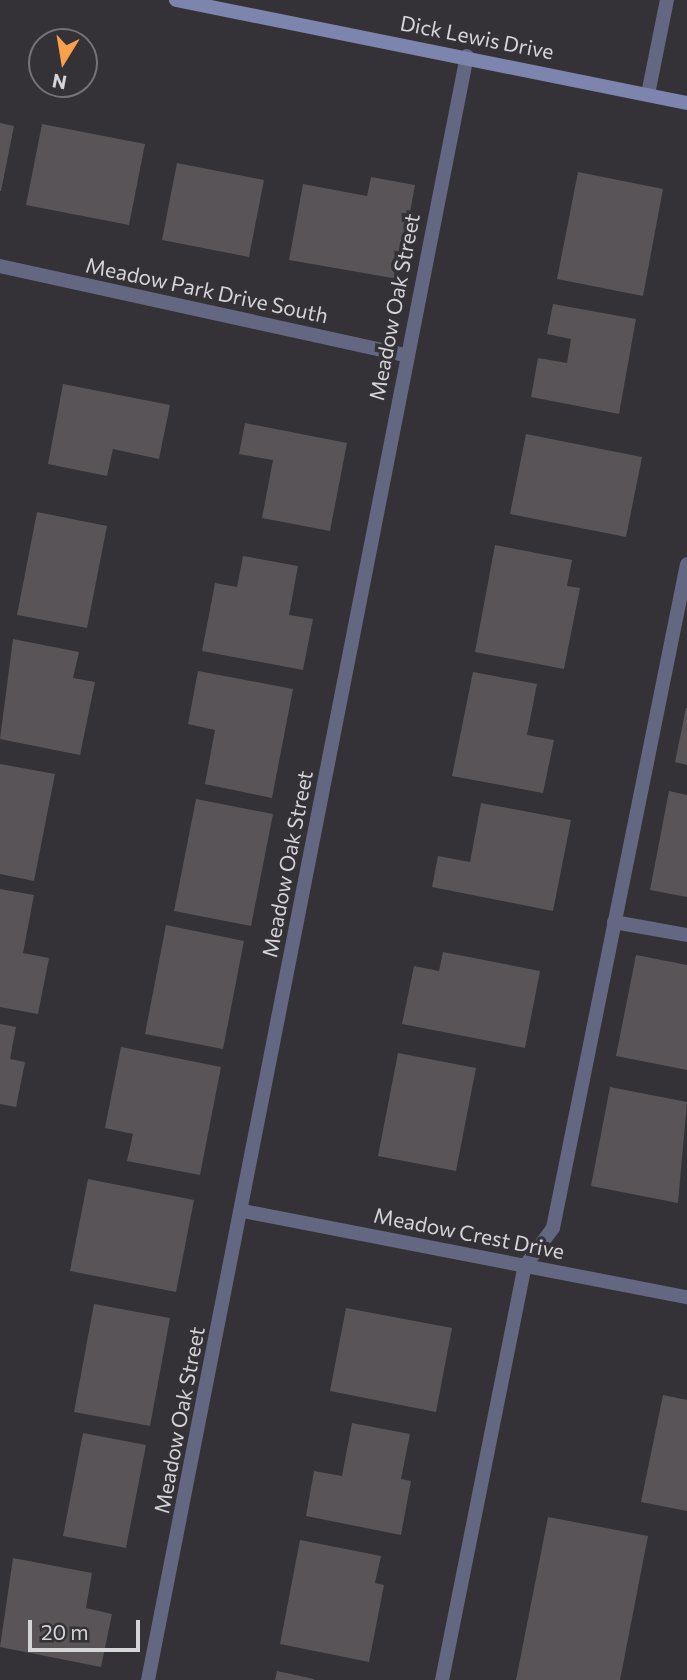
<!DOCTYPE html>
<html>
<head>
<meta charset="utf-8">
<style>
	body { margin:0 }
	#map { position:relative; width:687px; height:1680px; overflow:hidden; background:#343237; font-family:Commissioner,sans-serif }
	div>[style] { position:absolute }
	.building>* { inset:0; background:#585458 }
	.lane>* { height:14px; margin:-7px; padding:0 7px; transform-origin:7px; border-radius:7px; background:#636781 }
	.street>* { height:14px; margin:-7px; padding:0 7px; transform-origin:7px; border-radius:7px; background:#636781 }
	.secondary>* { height:14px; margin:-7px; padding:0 7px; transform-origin:7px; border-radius:7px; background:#7d84ad }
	span { translate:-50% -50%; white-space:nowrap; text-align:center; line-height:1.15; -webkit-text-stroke:7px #343237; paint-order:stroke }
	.street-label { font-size:21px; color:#d5d4d7 }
	.north { position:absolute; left:28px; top:28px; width:70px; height:70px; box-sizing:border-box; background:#343237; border:2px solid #747377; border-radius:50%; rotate:191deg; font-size:19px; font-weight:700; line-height:28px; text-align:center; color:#d5d4d7 }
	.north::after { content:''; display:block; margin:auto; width:24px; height:32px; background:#f8a04b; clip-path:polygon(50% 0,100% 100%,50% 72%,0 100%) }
	.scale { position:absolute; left:28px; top:1620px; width:112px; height:32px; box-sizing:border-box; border:4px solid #d5d4d7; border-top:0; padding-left:9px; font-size:21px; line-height:24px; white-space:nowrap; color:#d5d4d7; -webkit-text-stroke:5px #343237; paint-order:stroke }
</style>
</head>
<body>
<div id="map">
	<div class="building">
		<div style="clip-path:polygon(0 123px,14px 126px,1px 191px,0 191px)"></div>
		<div style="clip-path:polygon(42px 124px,145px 144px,129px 225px,26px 205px)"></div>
		<div style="clip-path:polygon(177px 163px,264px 180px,249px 257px,162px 240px)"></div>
		<div style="clip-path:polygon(578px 172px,663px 189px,643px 296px,557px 279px)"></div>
		<div style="clip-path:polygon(371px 177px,415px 185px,398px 279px,289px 260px,303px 184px,367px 196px)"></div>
		<div style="clip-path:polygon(553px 304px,636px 319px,619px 414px,531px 397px,538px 358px,567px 363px,571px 339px,547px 334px)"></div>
		<div style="clip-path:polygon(63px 384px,170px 405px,159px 459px,113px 449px,107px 476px,48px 464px)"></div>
		<div style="clip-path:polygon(245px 423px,347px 443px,330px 531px,262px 518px,273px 460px,239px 454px)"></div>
		<div style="clip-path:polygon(526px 434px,642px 457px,626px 537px,510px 514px)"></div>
		<div style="clip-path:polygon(37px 512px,107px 526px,87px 628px,17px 615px)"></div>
		<div style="clip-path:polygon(495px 545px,572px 560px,567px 586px,580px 588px,564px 669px,475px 652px)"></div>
		<div style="clip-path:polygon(243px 556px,298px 566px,289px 615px,313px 619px,303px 670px,202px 651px,215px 583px,237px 587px)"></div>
		<div style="clip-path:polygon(13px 639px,79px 652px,73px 678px,95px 682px,80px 755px,0 739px)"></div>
		<div style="clip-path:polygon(198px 671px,293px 689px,272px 798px,205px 784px,215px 730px,188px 724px)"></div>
		<div style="clip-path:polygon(473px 672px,537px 684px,527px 735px,554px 740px,543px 793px,452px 776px)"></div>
		<div style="clip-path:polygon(686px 708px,687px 708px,687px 765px,675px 762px)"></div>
		<div style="clip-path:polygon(0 764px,55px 774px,34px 881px,0 874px)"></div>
		<div style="clip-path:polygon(669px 791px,687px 795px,687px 897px,650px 890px)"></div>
		<div style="clip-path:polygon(196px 799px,273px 814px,251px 926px,174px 911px)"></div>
		<div style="clip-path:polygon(481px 803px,571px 820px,553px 911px,432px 887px,438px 856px,470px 862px)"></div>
		<div style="clip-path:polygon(0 889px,34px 895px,23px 953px,49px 958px,38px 1014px,0 1007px)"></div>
		<div style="clip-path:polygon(166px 925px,244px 941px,223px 1049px,145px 1034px)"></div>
		<div style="clip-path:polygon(443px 952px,540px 971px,525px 1048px,402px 1024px,414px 966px,439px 971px)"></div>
		<div style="clip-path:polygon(636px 955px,687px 965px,687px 1070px,616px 1056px)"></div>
		<div style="clip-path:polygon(0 1024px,16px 1027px,10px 1059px,25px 1062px,16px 1107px,0 1104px)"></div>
		<div style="clip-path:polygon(121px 1047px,221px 1067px,200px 1175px,127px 1161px,133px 1134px,105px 1128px)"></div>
		<div style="clip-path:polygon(398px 1053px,476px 1068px,456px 1171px,378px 1156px)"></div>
		<div style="clip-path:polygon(610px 1087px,687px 1102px,678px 1203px,591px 1186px)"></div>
		<div style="clip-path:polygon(88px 1179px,194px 1200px,176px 1292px,70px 1271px)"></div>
		<div style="clip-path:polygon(94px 1304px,170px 1318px,150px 1426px,74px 1412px)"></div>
		<div style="clip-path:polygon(346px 1308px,452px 1328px,436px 1412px,330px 1391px)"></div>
		<div style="clip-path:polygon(663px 1395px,687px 1400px,687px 1511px,641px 1502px)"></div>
		<div style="clip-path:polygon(352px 1423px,410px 1434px,401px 1479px,411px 1481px,401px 1535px,306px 1516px,314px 1471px,342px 1476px)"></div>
		<div style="clip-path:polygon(83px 1433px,146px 1445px,126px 1548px,63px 1536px)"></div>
		<div style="clip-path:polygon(548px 1517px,648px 1536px,620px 1680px,516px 1680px)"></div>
		<div style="clip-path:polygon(300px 1540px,381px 1556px,375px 1583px,384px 1585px,369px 1662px,280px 1644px)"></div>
		<div style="clip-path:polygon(13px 1558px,92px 1573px,86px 1608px,112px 1614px,101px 1667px,0 1647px)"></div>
		<div style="clip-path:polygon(277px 1671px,314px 1679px,314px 1680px,275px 1680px)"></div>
	</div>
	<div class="lane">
		<div style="left:614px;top:922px;width:74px;rotate:10.1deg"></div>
		<div style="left:442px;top:1680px;width:422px;rotate:-78.7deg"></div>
		<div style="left:525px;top:1266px;width:47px;rotate:-53.6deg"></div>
		<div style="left:553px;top:1228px;width:677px;rotate:-78.59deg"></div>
	</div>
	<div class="street">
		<div style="left:648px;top:94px;width:96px;rotate:-78.6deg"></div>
		<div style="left:0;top:266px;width:415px;rotate:12.4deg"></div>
		<div style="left:243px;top:1211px;width:452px;rotate:11deg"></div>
		<div style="left:148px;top:1680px;width:1655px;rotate:-78.89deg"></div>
	</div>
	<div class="secondary">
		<div style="left:176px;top:0;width:521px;rotate:11.4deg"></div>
	</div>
	<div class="street-label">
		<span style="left:477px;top:37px;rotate:11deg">Dick Lewis Drive</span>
		<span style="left:207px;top:290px;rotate:12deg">Meadow Park Drive South</span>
		<span style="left:394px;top:307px;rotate:-79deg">Meadow Oak Street</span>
		<span style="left:287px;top:864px;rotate:-79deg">Meadow Oak Street</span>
		<span style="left:469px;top:1233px;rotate:11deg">Meadow Crest Drive</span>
		<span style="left:179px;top:1420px;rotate:-79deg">Meadow Oak Street</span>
	</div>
	<div class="north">N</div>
	<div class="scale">20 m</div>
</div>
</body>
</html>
